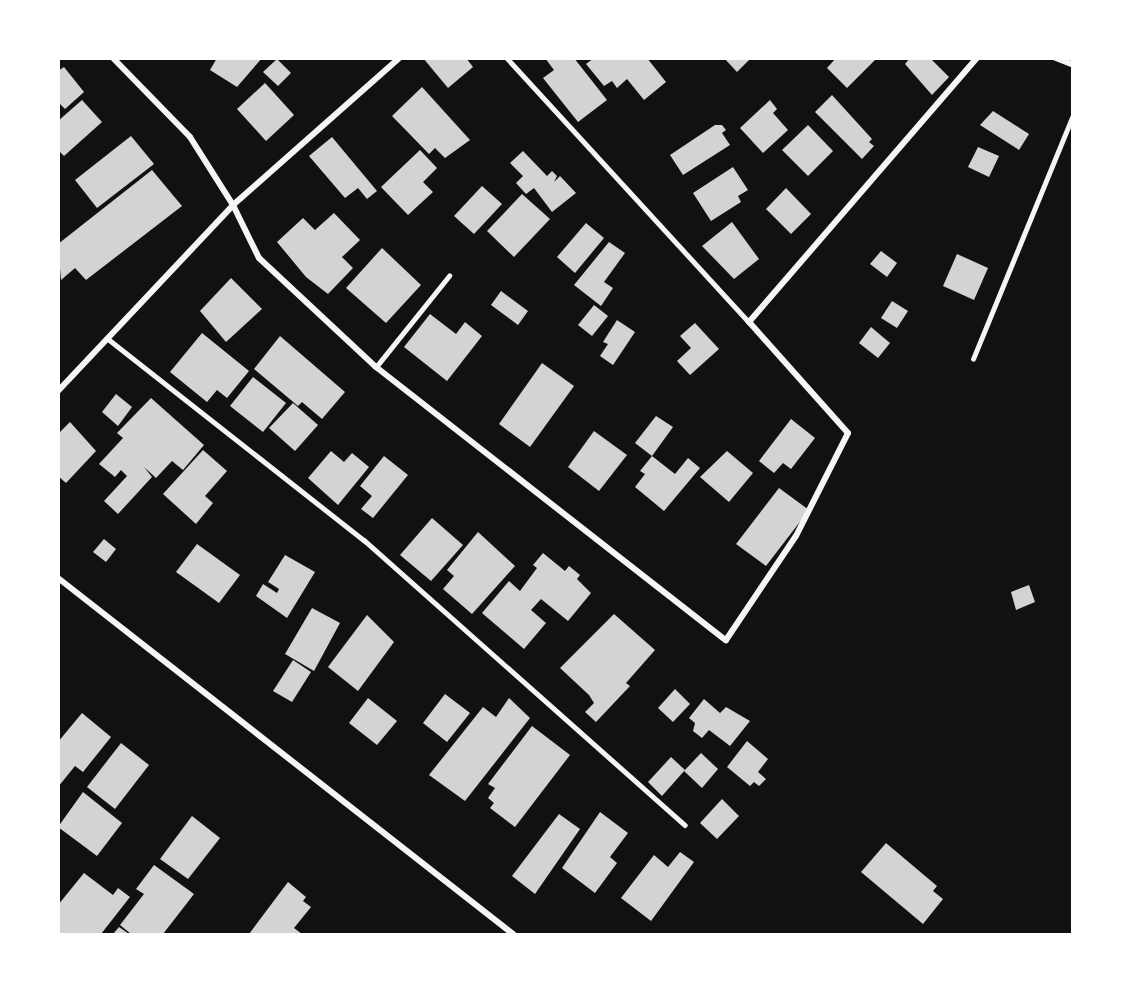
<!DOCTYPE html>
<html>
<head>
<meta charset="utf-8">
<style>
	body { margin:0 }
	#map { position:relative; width:1131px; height:993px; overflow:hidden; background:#111; font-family:Commissioner,sans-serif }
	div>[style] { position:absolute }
	.building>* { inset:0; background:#d3d3d3 }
	.service>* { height:4.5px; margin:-2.25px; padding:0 2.25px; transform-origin:2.25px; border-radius:2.25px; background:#f5f5f5 }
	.minor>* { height:6px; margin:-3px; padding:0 3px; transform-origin:3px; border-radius:3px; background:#f5f5f5 }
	span { translate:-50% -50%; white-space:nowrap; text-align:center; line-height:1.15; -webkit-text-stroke:5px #fff; paint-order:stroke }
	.frame { position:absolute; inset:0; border:60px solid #fff; pointer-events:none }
</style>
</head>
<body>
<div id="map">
	<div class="building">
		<div style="clip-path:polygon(217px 58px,262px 58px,237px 87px,210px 70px)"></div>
		<div style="clip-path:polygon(423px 58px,466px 58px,473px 67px,448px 88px)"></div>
		<div style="clip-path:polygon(545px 58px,574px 58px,607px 100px,578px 122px,543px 78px,554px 70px)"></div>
		<div style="clip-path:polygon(594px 58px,647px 58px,666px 82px,644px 100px,627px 79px,617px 88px,612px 81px,604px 86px,586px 64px)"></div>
		<div style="clip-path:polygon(724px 58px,751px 58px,737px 72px)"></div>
		<div style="clip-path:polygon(836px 58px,877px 58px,847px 88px,827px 68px)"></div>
		<div style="clip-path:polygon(910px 58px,930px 58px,949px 77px,932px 95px,905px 64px)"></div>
		<div style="clip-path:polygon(277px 59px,291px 73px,278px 86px,263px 72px)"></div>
		<div style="clip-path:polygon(64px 67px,84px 92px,65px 109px,58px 102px,58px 71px)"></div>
		<div style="clip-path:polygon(265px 83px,294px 115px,266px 141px,237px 109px)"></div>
		<div style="clip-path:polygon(422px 87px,470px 140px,445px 158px,435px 148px,429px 154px,392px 116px)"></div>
		<div style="clip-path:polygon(832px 95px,872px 139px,869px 142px,874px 146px,862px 159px,815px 112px)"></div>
		<div style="clip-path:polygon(82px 100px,102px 122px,64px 156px,58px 150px,58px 121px)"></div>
		<div style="clip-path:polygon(770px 100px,777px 109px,773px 113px,788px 130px,763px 153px,740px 128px)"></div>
		<div style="clip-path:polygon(993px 111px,1029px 134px,1019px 150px,980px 125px)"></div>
		<div style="clip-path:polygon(715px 125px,722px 125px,726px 130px,722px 133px,730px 145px,683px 175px,670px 155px)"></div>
		<div style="clip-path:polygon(808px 125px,833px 151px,808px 176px,782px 150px)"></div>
		<div style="clip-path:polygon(131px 136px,154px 164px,97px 208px,75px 180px)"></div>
		<div style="clip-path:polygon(332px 137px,377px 191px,367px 199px,358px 188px,345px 198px,309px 156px)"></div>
		<div style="clip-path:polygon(978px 147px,999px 156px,989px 177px,968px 167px)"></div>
		<div style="clip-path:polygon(420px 150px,437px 168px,423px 182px,433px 192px,408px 215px,381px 187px)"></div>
		<div style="clip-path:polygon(523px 151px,547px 176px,552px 171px,557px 176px,554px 182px,560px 176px,576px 193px,552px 212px,534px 188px,526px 194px,516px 183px,523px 176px,510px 163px)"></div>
		<div style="clip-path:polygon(733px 167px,748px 190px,738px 196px,741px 202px,711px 221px,693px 193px)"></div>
		<div style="clip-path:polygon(152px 170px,182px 206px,86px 280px,75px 268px,61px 280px,58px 244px)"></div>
		<div style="clip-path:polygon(482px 186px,502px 204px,474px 234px,454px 216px)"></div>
		<div style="clip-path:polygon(786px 188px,811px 214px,791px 234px,766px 209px)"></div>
		<div style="clip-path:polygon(522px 194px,550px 219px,514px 257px,487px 231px)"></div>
		<div style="clip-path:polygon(334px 213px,360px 240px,342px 257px,353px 268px,328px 294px,306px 277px,277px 242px,303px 218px,315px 230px)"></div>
		<div style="clip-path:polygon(732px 222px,759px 259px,734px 279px,702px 246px)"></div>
		<div style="clip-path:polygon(586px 223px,604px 238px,575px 273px,557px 257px)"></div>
		<div style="clip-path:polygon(609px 242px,625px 253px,604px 282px,613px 288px,601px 306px,574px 285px)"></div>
		<div style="clip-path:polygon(382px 248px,421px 285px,386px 323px,346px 288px)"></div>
		<div style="clip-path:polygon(881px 251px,897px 263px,887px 277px,870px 264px)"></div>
		<div style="clip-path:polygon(957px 254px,988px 268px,974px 300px,943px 286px)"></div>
		<div style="clip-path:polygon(231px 278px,262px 309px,226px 342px,200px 311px)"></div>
		<div style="clip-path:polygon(501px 291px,528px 311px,518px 325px,491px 305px)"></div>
		<div style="clip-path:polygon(892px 301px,908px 311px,897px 328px,881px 318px)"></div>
		<div style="clip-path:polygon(594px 305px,608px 316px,592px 336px,578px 325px)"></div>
		<div style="clip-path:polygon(430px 314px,456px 334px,465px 322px,482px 336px,447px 381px,404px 347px)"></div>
		<div style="clip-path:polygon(617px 320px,635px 332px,613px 365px,600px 356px,608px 344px,603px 342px)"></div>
		<div style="clip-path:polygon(695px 323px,719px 349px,690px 375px,677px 361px,691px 348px,680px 336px)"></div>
		<div style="clip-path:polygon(871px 327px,890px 343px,878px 358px,859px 343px)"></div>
		<div style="clip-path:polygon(202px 333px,249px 371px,227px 398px,217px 390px,207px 402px,170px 372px)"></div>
		<div style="clip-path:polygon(280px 336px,345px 392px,322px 419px,302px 402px,298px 406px,254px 369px)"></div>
		<div style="clip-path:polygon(542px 363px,574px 386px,530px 447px,499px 424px)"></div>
		<div style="clip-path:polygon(253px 377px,286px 403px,263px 432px,230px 406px)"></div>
		<div style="clip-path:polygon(116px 394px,132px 407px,118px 426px,102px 412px)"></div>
		<div style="clip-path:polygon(151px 398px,204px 445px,183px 470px,172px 461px,156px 478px,144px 467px,152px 477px,118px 514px,104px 501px,127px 476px,121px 470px,115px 477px,99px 464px,123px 438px,117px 433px)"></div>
		<div style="clip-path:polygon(293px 403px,318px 425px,295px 451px,269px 428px)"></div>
		<div style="clip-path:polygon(656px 416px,673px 427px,652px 456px,635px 443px)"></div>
		<div style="clip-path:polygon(791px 419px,815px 438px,791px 469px,783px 463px,774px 473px,759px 461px)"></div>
		<div style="clip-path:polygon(70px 422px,96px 451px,66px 483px,58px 476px,58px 434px)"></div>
		<div style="clip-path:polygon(594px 431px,627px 455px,599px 491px,568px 467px)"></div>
		<div style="clip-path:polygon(203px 450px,227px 471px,205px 496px,213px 503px,196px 524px,163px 494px)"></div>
		<div style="clip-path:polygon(331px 451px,344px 462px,352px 453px,369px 467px,338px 505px,308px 478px)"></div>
		<div style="clip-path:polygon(727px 451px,753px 473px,729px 502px,700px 477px)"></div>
		<div style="clip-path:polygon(384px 456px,408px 475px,373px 518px,361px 509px,372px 496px,360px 486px)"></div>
		<div style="clip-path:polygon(652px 456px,675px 474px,688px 458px,700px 468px,664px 511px,635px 487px,645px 474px,640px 471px)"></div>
		<div style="clip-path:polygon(779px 488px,809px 510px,766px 566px,736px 544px)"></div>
		<div style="clip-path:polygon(432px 518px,463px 545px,431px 581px,400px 555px)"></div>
		<div style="clip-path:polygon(478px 532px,515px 566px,472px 614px,443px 589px,454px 576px,447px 570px)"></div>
		<div style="clip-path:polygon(104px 539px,116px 549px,106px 562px,93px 552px)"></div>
		<div style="clip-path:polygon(197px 544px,240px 575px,219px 603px,176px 572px)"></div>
		<div style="clip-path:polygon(543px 553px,565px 571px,569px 566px,580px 575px,577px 579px,591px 593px,568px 621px,541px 599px,531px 610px,546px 623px,524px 649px,482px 613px,509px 581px,520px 591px,537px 568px,533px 565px)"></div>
		<div style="clip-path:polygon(285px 555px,315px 572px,287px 618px,256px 596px,263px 584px,277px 593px,279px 589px,268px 582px)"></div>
		<div style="clip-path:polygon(1029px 585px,1035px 602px,1016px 610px,1011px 592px)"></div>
		<div style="clip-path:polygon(312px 608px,340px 623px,314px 671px,285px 654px)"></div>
		<div style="clip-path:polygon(614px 614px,655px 650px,626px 683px,630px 686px,596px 722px,585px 712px,594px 703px,589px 695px,560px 668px)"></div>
		<div style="clip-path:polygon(367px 615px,394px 642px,358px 691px,328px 667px)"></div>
		<div style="clip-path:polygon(293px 660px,311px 672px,292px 702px,273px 691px)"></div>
		<div style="clip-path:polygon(675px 689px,690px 704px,673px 722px,658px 708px)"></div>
		<div style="clip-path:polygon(445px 694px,470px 713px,447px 742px,423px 723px)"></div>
		<div style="clip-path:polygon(368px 698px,397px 721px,377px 745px,349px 723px)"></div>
		<div style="clip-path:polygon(509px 698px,530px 718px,465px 801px,429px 775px,483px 707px,496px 717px)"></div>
		<div style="clip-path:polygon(704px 699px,720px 713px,726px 707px,750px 721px,730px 746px,709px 730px,702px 738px,693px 731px,695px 723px,689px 718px)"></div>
		<div style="clip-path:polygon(82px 713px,111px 737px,83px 772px,75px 766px,58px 787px,58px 742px)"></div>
		<div style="clip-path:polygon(532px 726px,570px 755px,515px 827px,490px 808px,494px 803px,488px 798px,495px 788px,488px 784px)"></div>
		<div style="clip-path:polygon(747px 741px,768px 759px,758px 772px,766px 779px,759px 786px,754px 782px,750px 786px,727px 767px)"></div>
		<div style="clip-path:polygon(121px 743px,149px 765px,115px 809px,87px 787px)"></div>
		<div style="clip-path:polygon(701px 753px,718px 769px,702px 788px,684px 771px)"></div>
		<div style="clip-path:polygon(671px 757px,685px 770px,662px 796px,648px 782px)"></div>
		<div style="clip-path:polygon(83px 792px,122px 823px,97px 856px,58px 827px)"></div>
		<div style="clip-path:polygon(722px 799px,739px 816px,717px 839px,700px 823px)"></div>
		<div style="clip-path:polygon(600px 812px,628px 833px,610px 857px,617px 863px,595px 893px,562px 868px)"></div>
		<div style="clip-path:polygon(559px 814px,580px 829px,535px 894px,512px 876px)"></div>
		<div style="clip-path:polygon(192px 816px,220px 838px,188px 879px,160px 859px)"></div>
		<div style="clip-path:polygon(886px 843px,937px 886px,933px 891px,943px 899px,923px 924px,861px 872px)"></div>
		<div style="clip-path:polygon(680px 852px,694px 862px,651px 921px,621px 898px,654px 855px,668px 867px)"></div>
		<div style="clip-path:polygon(154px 865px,194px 894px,163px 934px,131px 934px,120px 925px,144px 894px,136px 889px)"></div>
		<div style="clip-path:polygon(84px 873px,113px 895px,118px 888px,130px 897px,101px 934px,58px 934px,58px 905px)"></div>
		<div style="clip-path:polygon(288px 882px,306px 897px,303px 901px,311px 907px,294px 928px,302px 934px,249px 934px)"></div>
		<div style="clip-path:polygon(119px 927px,129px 934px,113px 934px)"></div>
	</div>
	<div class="service">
		<div style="left:507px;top:58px;width:358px;rotate:47.5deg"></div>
		<div style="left:107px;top:338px;width:327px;rotate:38.2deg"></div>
		<div style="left:364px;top:540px;width:429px;rotate:41.6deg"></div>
		<div style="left:973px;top:359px;width:261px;rotate:-67.7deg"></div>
		<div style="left:376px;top:367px;width:117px;rotate:-51.3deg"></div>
	</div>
	<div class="minor">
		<div style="left:113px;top:58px;width:110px;rotate:45.7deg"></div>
		<div style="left:190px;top:137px;width:80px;rotate:57.7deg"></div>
		<div style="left:233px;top:205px;width:59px;rotate:63.9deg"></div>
		<div style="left:259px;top:258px;width:160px;rotate:43deg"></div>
		<div style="left:376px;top:367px;width:444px;rotate:38deg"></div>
		<div style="left:726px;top:640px;width:125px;rotate:-56.1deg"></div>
		<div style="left:796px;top:536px;width:115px;rotate:-63.2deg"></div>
		<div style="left:848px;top:433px;width:149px;rotate:-131.7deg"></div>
		<div style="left:749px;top:322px;width:349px;rotate:-49.2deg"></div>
		<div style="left:1056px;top:58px;width:17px;rotate:21deg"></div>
		<div style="left:58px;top:391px;width:255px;rotate:-46.7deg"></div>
		<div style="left:233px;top:205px;width:222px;rotate:-41.5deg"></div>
		<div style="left:58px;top:578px;width:578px;rotate:38.04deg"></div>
	</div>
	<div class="frame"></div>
</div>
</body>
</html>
